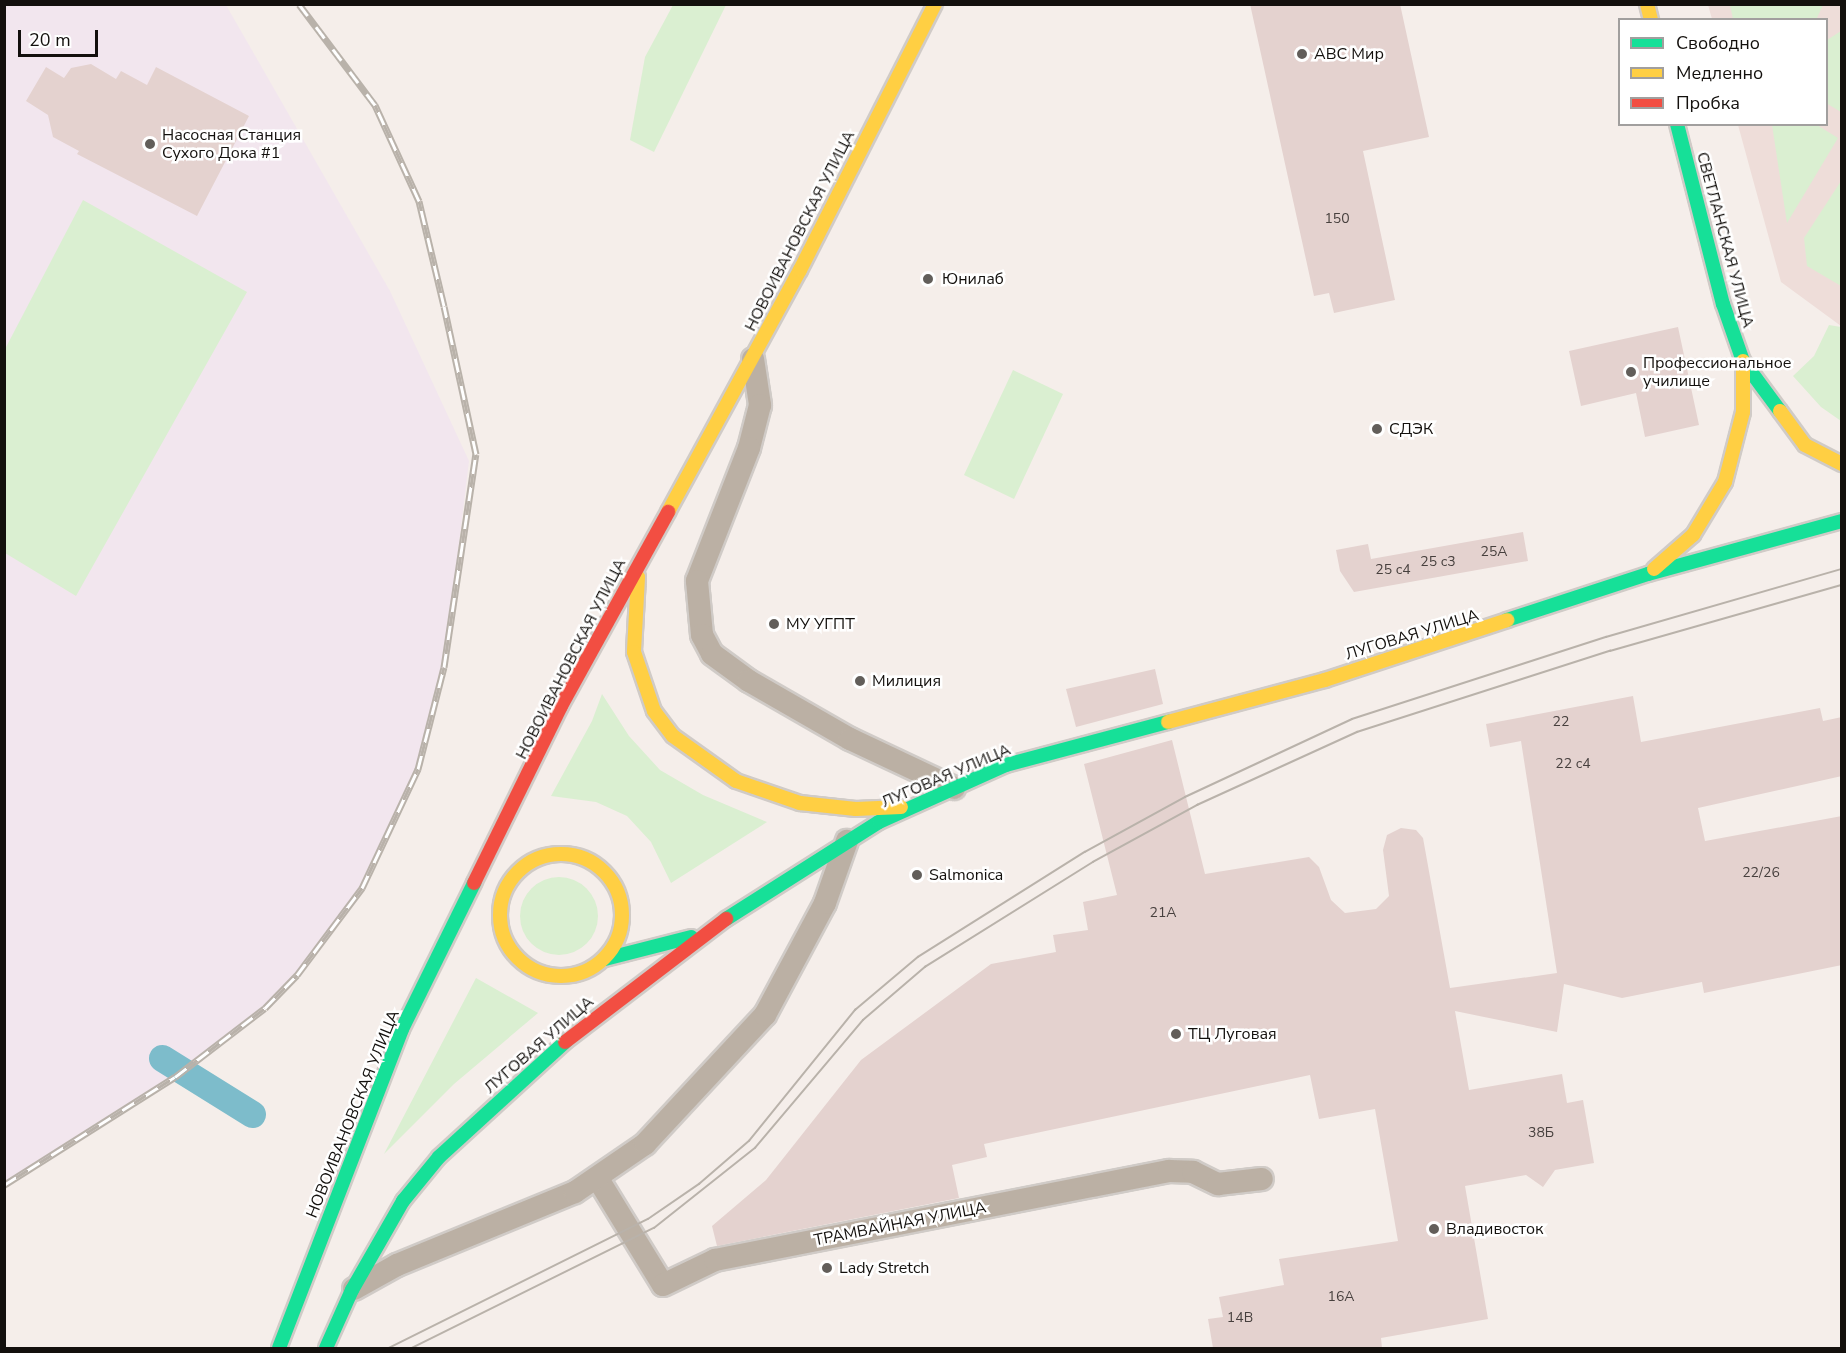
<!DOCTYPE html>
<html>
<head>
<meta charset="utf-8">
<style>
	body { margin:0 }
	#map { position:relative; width:1846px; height:1353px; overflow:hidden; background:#f5eeea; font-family:"Nunito Sans",sans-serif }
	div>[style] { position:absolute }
	.industrial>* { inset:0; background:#f2e6ee }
	.education>* { inset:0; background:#eeddd9 }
	.green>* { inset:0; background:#daefd1 }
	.round { border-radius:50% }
	.canal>* { height:27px; margin:-13.5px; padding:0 13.5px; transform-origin:13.5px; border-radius:13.5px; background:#7dbccb }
	.building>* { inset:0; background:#e4d2cf }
	.roads { filter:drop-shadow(2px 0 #d0cbc7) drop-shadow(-2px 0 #d0cbc7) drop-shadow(0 2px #d0cbc7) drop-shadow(0 -2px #d0cbc7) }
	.street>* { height:22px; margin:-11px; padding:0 11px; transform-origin:11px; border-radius:11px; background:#bbb0a4 }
	.fast>* { height:14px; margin:-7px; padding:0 7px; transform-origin:7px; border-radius:7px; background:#16e098 }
	.slow>* { height:14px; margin:-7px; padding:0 7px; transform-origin:7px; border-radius:7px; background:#ffcf43 }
	.slow>.ring { margin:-7px; padding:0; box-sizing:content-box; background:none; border:14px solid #ffcf43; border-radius:50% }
	.jam>* { height:14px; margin:-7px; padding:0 7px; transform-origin:7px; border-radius:7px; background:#f24e42 }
	.tram>* { height:1.5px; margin:-0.75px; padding:0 0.75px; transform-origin:0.75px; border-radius:0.75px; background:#b9b2aa }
	.rail>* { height:7px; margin-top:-3.5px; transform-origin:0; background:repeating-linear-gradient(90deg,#fff 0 14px,#b9b2aa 0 28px); box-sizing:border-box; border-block:2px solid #b9b2aa }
	.dots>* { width:16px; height:16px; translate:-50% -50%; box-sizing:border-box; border:3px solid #fff; border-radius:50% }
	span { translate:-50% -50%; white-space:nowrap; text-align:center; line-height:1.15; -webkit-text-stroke:5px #fff; paint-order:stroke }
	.number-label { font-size:14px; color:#47403e }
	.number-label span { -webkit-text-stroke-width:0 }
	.poi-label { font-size:16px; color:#13100d }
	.left { translate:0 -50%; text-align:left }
	.street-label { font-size:16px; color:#13100d }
	.frame { position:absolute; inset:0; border:6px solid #13100d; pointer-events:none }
	.legend { position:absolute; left:1618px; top:18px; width:210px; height:108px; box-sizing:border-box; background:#fff; border:2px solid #a19f9e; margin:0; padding:8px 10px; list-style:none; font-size:18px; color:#13100d }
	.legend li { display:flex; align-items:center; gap:12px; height:30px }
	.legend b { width:30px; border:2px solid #a19f9e }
	.scale { position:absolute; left:18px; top:30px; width:80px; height:27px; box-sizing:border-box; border:3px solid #13100d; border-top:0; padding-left:8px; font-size:18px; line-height:21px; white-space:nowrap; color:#13100d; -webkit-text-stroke:4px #fff; paint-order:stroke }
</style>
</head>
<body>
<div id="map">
	<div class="industrial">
		<div style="clip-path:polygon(5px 5px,226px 5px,390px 291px,469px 461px,444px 667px,418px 769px,362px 888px,297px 975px,265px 1008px,110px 1121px,5px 1185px)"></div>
	</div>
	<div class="education">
		<div style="clip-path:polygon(1708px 5px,1841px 5px,1841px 326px,1781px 282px,1738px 125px,1826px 124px,1826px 20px,1712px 19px)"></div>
	</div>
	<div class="green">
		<div style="clip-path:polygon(673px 5px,726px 5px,654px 152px,630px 140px,645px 57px)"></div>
		<div style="clip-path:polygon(1730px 5px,1730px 4px,1823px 5px,1816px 20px,1733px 19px)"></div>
		<div style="clip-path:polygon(1841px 31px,1842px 31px,1841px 112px,1826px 103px,1827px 40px)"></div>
		<div style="clip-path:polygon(1772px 125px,1817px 125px,1838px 138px,1787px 223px)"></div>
		<div style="clip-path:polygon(1841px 181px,1841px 286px,1807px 266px,1804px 238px)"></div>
		<div style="clip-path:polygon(83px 200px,247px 292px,76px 596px,5px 553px,4px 351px)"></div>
		<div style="clip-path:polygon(1829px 325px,1841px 327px,1841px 421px,1821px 407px,1793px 376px,1814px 356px)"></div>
		<div style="clip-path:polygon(1013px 370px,1063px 394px,1014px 499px,964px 475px)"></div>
		<div style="clip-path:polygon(602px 694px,629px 736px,660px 770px,703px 795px,767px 822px,671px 883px,651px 842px,627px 816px,596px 802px,551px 796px,592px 721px)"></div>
		<div class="round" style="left:520px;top:877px;width:78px;height:78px"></div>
		<div style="clip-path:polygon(476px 978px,538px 1013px,454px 1084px,384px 1154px)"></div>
	</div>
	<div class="canal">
		<div style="left:162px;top:1058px;width:106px;rotate:31.9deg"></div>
	</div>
	<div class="building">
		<div style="clip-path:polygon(1250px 4px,1400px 4px,1429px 137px,1363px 151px,1395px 300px,1334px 313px,1329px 293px,1314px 296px)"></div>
		<div style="clip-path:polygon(91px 64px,116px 79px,121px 71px,147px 85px,156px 67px,249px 116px,197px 216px,77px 154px,79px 151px,53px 137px,48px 115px,26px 101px,46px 67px,64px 78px,71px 68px)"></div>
		<div style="clip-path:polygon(1678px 327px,1699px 425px,1645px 437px,1636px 393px,1581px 406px,1569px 351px)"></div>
		<div style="clip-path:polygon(1523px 532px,1528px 561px,1354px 592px,1340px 571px,1336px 550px,1368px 544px,1371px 559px)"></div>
		<div style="clip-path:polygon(1155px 669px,1163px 704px,1076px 727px,1066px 689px)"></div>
		<div style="clip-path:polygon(1633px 696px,1641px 742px,1820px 708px,1823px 721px,1842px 717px,1842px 776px,1698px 808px,1705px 841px,1842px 816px,1842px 965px,1704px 993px,1702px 982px,1622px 998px,1564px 984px,1557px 1032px,1455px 1011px,1469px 1090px,1562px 1074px,1567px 1103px,1583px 1100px,1594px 1163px,1555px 1170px,1543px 1187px,1526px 1175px,1465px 1186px,1488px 1319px,1381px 1338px,1382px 1348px,1213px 1348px,1208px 1319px,1223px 1317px,1219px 1297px,1284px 1285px,1279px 1259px,1398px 1241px,1375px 1109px,1319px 1119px,1310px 1075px,984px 1144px,987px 1157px,952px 1165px,959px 1198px,717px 1246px,712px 1226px,766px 1180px,861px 1060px,991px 964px,1056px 952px,1053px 935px,1088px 930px,1083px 902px,1117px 895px,1084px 764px,1172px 740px,1205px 874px,1309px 857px,1319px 867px,1331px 900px,1345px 913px,1376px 909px,1389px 896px,1383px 850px,1387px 835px,1401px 828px,1416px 830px,1423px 838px,1450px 988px,1557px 973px,1521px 741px,1490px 747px,1486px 724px)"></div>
	</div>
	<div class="roads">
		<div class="street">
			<div style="left:753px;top:359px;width:47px;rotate:81.3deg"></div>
			<div style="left:760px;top:405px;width:44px;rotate:104.3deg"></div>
			<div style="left:749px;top:448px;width:143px;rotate:111.4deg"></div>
			<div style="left:697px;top:581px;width:54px;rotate:84.7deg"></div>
			<div style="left:702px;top:635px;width:21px;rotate:62deg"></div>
			<div style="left:712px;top:654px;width:46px;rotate:36.1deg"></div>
			<div style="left:749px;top:681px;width:116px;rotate:29.9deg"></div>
			<div style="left:850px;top:739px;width:115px;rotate:25.2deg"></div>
			<div style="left:598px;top:1179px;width:124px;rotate:58.5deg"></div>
			<div style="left:663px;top:1285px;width:58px;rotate:-25.7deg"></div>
			<div style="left:715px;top:1260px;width:463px;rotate:-11.1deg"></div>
			<div style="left:1169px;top:1171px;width:24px;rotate:2deg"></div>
			<div style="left:1193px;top:1172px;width:28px;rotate:26deg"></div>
			<div style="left:1218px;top:1184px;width:44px;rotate:-6.5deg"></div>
			<div style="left:354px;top:1289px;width:49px;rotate:-29.2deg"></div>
			<div style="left:397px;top:1265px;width:192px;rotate:-22.3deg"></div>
			<div style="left:575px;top:1192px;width:85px;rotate:-34.4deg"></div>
			<div style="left:645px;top:1144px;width:176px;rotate:-47.1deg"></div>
			<div style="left:765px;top:1015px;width:127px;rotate:-61.8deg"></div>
			<div style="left:825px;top:903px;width:66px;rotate:-70.5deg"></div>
		</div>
		<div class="fast">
			<div style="left:1677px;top:124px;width:186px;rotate:75.7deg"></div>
			<div style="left:1723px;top:304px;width:60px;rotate:70.7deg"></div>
			<div style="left:1743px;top:361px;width:62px;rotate:53.5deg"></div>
			<div style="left:1507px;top:620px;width:148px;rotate:-18.1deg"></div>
			<div style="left:1648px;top:574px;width:201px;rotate:-15.3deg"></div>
			<div style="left:726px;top:919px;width:181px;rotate:-32.4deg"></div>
			<div style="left:879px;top:822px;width:139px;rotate:-24.2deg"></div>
			<div style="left:1006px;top:765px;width:168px;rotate:-14.9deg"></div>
			<div style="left:605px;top:959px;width:89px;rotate:-14.3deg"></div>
			<div style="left:279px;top:1348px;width:342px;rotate:-68.9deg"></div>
			<div style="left:402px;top:1029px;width:163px;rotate:-63.7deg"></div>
			<div style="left:326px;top:1348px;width:64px;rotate:-65.9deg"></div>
			<div style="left:352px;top:1290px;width:103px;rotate:-60.2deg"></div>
			<div style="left:403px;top:1201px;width:57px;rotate:-50.7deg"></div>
			<div style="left:439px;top:1157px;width:171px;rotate:-42.4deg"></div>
		</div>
		<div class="slow">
			<div style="left:1647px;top:4px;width:16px;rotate:76deg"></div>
			<div style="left:1780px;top:411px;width:42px;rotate:53.7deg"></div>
			<div style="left:1805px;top:445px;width:42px;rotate:27.2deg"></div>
			<div style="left:668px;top:512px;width:276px;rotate:-61.4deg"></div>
			<div style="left:800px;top:270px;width:298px;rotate:-63.1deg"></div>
			<div style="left:1654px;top:569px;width:52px;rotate:-41.1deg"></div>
			<div style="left:1693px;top:535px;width:62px;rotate:-58.9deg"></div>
			<div style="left:1725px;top:482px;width:72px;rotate:-75.6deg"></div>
			<div style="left:1743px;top:412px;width:51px;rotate:-90deg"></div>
			<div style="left:638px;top:577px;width:75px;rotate:93.1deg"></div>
			<div style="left:634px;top:652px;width:62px;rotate:71.3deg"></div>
			<div style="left:654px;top:711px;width:31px;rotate:53deg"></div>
			<div style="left:673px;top:736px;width:77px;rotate:35.5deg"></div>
			<div style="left:736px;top:781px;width:68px;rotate:19deg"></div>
			<div style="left:800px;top:803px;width:56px;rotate:6.1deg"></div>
			<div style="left:856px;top:809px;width:45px;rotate:-2.5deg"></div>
			<div style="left:1168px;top:722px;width:163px;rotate:-15deg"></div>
			<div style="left:1325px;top:680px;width:192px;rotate:-18.2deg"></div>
			<div class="ring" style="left:500px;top:854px;width:108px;height:108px"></div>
		</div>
		<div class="jam">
			<div style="left:474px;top:883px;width:197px;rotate:-63.8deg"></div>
			<div style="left:561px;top:706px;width:222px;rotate:-61.1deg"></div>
			<div style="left:565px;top:1042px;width:203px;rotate:-37.4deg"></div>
		</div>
	</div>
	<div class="tram">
		<div style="left:389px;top:1348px;width:289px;rotate:-26.5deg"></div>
		<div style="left:648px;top:1219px;width:62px;rotate:-34.5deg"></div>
		<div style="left:699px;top:1184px;width:66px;rotate:-40.7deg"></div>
		<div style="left:749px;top:1141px;width:169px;rotate:-51deg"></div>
		<div style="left:855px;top:1010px;width:82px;rotate:-40.1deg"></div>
		<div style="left:918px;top:957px;width:197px;rotate:-32.2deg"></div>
		<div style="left:1085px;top:852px;width:114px;rotate:-28.8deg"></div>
		<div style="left:1185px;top:797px;width:184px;rotate:-25deg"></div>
		<div style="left:1352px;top:719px;width:267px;rotate:-17.9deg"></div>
		<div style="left:1606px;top:637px;width:246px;rotate:-16.1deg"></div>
		<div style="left:412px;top:1348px;width:270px;rotate:-26.4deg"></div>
		<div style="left:654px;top:1228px;width:129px;rotate:-38.4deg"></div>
		<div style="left:755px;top:1148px;width:167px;rotate:-49.8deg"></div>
		<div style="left:863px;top:1020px;width:82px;rotate:-40.5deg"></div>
		<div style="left:925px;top:967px;width:198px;rotate:-32deg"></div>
		<div style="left:1093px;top:862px;width:119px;rotate:-28.7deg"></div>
		<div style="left:1197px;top:805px;width:176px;rotate:-24.5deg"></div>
		<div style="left:1357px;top:732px;width:266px;rotate:-17.8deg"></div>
		<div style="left:1610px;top:651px;width:241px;rotate:-15.9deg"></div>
	</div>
	<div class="rail">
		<div style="left:4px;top:1185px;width:202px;rotate:-32.3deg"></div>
		<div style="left:175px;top:1077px;width:113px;rotate:-37.5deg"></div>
		<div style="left:265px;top:1008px;width:46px;rotate:-45.9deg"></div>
		<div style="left:297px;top:975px;width:109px;rotate:-53.2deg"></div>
		<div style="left:362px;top:888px;width:132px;rotate:-64.8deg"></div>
		<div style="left:418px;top:769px;width:105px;rotate:-75.7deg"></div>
		<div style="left:444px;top:667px;width:215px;rotate:-81.5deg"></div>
		<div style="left:476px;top:454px;width:151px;rotate:-102.2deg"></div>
		<div style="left:444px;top:306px;width:108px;rotate:-103.4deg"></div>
		<div style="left:419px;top:201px;width:106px;rotate:-114.6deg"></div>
		<div style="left:375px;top:105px;width:126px;rotate:-127deg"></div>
	</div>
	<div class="dots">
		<div style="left:1302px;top:54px;background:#625e5a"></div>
		<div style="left:150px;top:144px;background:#625e5a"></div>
		<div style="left:928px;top:279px;background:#625e5a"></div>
		<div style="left:1631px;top:372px;background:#625e5a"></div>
		<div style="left:1377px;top:429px;background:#625e5a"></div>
		<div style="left:774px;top:624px;background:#625e5a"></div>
		<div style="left:860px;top:681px;background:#625e5a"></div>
		<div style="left:917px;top:875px;background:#625e5a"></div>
		<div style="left:1176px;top:1034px;background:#625e5a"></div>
		<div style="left:1434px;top:1229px;background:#625e5a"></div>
		<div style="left:827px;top:1268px;background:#625e5a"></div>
	</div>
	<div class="number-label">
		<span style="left:1337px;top:219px">150</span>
		<span style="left:1494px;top:552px">25А</span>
		<span style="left:1438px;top:562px">25 с3</span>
		<span style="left:1393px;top:570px">25 с4</span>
		<span style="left:1561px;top:722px">22</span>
		<span style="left:1573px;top:764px">22 с4</span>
		<span style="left:1761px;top:873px">22/26</span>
		<span style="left:1163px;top:913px">21А</span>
		<span style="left:1541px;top:1133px">38Б</span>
		<span style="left:1341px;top:1297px">16А</span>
		<span style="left:1240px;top:1318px">14В</span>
	</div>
	<div class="poi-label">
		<span class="left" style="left:1314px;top:54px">ABC Мир</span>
		<span class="left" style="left:162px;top:144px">Насосная Станция<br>Сухого Дока #1</span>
		<span class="left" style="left:942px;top:279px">Юнилаб</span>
		<span class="left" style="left:1643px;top:372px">Профессиональное<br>училище</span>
		<span class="left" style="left:1389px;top:429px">СДЭК</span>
		<span class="left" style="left:786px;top:624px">МУ УГПТ</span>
		<span class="left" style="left:872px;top:681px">Милиция</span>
		<span class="left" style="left:929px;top:875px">Salmonica</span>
		<span class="left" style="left:1188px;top:1034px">ТЦ Луговая</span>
		<span class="left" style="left:1446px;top:1229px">Владивосток</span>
		<span class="left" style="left:839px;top:1268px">Lady Stretch</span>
	</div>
	<div class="street-label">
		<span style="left:800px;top:231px;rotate:-63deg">НОВОИВАНОВСКАЯ УЛИЦА</span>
		<span style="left:1725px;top:240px;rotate:75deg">СВЕТЛАНСКАЯ УЛИЦА</span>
		<span style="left:1412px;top:635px;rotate:-17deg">ЛУГОВАЯ УЛИЦА</span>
		<span style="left:571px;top:659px;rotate:-63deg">НОВОИВАНОВСКАЯ УЛИЦА</span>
		<span style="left:946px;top:776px;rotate:-23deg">ЛУГОВАЯ УЛИЦА</span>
		<span style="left:539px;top:1045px;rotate:-41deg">ЛУГОВАЯ УЛИЦА</span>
		<span style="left:353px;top:1114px;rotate:-68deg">НОВОИВАНОВСКАЯ УЛИЦА</span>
		<span style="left:900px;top:1224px;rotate:-11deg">ТРАМВАЙНАЯ УЛИЦА</span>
	</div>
	<div class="frame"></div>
	<ul class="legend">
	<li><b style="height:8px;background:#16e098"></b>Свободно</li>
	<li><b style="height:8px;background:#ffcf43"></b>Медленно</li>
	<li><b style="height:8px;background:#f24e42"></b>Пробка</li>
	</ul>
	<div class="scale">20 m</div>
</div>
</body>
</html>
